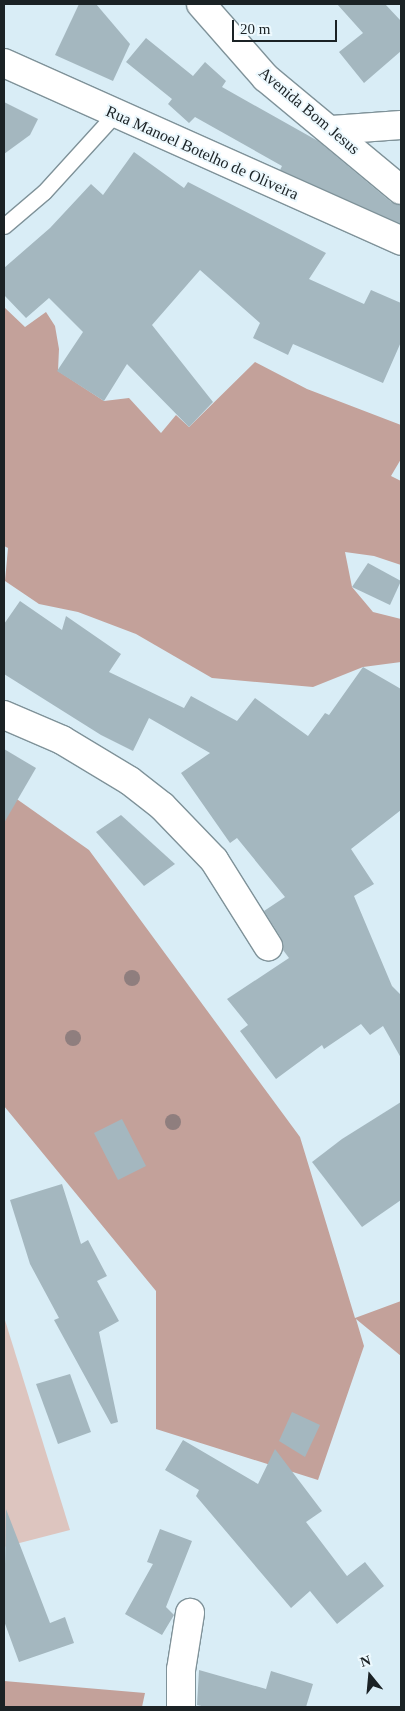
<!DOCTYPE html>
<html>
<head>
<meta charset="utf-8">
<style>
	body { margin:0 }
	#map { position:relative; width:405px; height:1711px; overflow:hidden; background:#d9edf6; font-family:Georgia,serif }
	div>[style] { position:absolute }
	.green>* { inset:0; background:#ddc5bf }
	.forest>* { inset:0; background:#c3a19a }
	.building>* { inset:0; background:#a4b7bf }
	.roads { filter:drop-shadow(1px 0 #7f9299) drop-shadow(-1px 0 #7f9299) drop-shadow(0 1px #7f9299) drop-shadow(0 -1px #7f9299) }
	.service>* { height:15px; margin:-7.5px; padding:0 7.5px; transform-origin:7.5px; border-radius:7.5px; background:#fff }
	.minor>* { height:28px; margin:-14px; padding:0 14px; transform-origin:14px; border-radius:14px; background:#fff }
	.tertiary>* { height:28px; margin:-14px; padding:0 14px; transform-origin:14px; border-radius:14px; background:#fff }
	.secondary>* { height:28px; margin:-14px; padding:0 14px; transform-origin:14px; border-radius:14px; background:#fff }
	.trees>* { width:16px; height:16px; margin:-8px; border-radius:50%; background:#8f7e7e }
	span { translate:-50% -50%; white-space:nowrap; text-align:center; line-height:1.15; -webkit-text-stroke:4px #edf9fe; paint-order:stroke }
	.street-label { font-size:16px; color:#1b2225 }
	.frame { position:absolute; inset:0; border:5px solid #1b2225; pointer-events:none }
	.north { position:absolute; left:345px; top:1651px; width:50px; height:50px; -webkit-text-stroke:4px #edf9fe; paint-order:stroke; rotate:343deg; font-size:14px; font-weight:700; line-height:20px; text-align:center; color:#1b2225 }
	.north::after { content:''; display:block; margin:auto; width:18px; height:22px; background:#1b2225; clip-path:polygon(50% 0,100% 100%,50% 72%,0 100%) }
	.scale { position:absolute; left:232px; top:20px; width:105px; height:22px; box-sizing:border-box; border:2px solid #1b2225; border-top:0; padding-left:6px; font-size:15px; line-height:18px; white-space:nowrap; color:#1b2225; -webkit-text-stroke:4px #edf9fe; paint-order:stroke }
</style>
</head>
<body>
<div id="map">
	<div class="green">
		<div style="clip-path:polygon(4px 1317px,70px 1530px,4px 1547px)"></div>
	</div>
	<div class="forest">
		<div style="clip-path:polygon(4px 307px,25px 327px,46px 312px,55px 326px,59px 349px,58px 371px,104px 401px,129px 398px,161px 433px,176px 415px,189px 427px,255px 362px,307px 389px,401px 425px,401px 459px,391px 476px,401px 481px,401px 565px,374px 556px,345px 552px,352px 587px,373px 612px,401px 619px,401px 662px,363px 667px,313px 687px,212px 678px,136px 634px,78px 612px,39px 604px,5px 581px,8px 548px,4px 546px)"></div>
		<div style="clip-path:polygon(4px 790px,89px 850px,300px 1137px,355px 1318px,401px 1301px,401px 1356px,356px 1319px,364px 1346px,318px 1480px,156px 1429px,156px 1291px,4px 1106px)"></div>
		<div style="clip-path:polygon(4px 1681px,145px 1693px,142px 1707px,4px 1707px)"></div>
	</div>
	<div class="building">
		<div style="clip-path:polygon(79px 4px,96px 4px,130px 44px,113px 81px,55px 55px)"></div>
		<div style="clip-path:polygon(337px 4px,385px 4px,401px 21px,401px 51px,364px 83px,339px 52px,363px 33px)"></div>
		<div style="clip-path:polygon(146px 38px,193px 76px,205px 62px,226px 81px,222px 87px,318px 141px,391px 202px,401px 205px,401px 224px,280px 170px,282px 166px,195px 117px,189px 123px,168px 104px,172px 99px,126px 62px)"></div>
		<div style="clip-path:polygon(4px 102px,38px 119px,30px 135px,4px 154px)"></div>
		<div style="clip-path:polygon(134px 152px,184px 188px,188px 182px,326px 253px,309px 279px,364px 304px,371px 290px,401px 303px,401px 342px,383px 383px,293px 344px,288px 355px,253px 338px,260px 323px,200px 270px,152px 325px,213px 402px,189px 427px,127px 364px,104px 401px,57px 371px,83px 332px,49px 298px,26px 318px,4px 295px,4px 268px,50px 228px,91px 184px,103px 195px)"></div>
		<div style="clip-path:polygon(368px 563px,401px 581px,390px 605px,352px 587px)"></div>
		<div style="clip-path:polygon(20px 601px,62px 630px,66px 616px,121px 654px,109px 672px,184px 708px,191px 696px,237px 721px,255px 698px,308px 736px,325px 713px,329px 715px,363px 667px,401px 689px,401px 810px,351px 849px,374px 884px,354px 896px,392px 986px,401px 995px,401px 1058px,383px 1026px,370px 1035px,361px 1024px,324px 1049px,322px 1045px,276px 1079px,240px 1031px,248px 1025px,227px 999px,289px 958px,283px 950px,281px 938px,264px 911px,285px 897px,237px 838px,230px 843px,181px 773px,210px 753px,149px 718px,133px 751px,101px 735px,4px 674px,4px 624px)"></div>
		<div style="clip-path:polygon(4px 749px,36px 768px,4px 823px)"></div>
		<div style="clip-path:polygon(121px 815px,175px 864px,144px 886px,96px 832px)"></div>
		<div style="clip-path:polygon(401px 1102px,401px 1200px,362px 1227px,312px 1162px,342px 1139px)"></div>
		<div style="clip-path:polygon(122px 1119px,146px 1166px,118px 1180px,94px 1133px)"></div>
		<div style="clip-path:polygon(62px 1184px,81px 1244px,88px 1240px,107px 1276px,97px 1281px,119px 1321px,99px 1332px,118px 1422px,111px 1424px,54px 1320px,59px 1318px,30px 1264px,10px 1200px)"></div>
		<div style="clip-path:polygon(70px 1374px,91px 1432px,58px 1444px,36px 1384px)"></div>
		<div style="clip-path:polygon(292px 1412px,320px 1425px,305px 1457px,279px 1441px)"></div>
		<div style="clip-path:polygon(183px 1440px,258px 1484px,275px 1449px,322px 1511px,306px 1522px,347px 1576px,365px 1562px,384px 1586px,337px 1624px,310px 1591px,291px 1608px,196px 1496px,199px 1490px,165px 1470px)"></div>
		<div style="clip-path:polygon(6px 1509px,50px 1623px,65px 1617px,74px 1643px,19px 1662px,4px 1621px)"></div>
		<div style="clip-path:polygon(160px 1529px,192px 1541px,166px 1607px,174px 1615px,162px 1635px,125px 1614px,153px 1564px,147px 1562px)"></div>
		<div style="clip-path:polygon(199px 1670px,266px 1689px,271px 1671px,313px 1684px,306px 1707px,206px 1707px,197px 1705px)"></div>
	</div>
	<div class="roads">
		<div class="service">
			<div style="left:4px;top:226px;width:52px;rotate:-40.4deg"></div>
			<div style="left:44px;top:192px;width:105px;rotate:-47.7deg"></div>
		</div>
		<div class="minor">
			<div style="left:4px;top:715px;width:63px;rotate:23.3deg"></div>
			<div style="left:62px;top:740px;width:79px;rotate:31.1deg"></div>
			<div style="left:130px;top:781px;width:41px;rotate:38deg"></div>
			<div style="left:162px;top:806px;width:75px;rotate:46.1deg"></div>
			<div style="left:214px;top:860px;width:102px;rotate:57.9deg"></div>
			<div style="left:181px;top:1707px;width:37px;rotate:-90deg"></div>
			<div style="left:181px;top:1670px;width:58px;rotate:-81deg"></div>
		</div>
		<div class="tertiary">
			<div style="left:4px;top:63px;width:435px;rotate:24.1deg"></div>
			<div style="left:332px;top:130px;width:69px;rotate:-4.1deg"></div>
		</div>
		<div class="secondary">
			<div style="left:201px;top:4px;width:98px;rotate:48.7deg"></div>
			<div style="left:266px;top:78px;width:175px;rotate:39.7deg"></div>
		</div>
	</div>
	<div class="trees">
		<div style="left:132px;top:978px"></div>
		<div style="left:73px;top:1038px"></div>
		<div style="left:173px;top:1122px"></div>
	</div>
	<div class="street-label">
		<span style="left:309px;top:111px;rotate:40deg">Avenida Bom Jesus</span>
		<span style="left:202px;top:153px;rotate:24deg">Rua Manoel Botelho de Oliveira</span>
	</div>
	<div class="frame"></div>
	<div class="north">N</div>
	<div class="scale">20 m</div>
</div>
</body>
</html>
